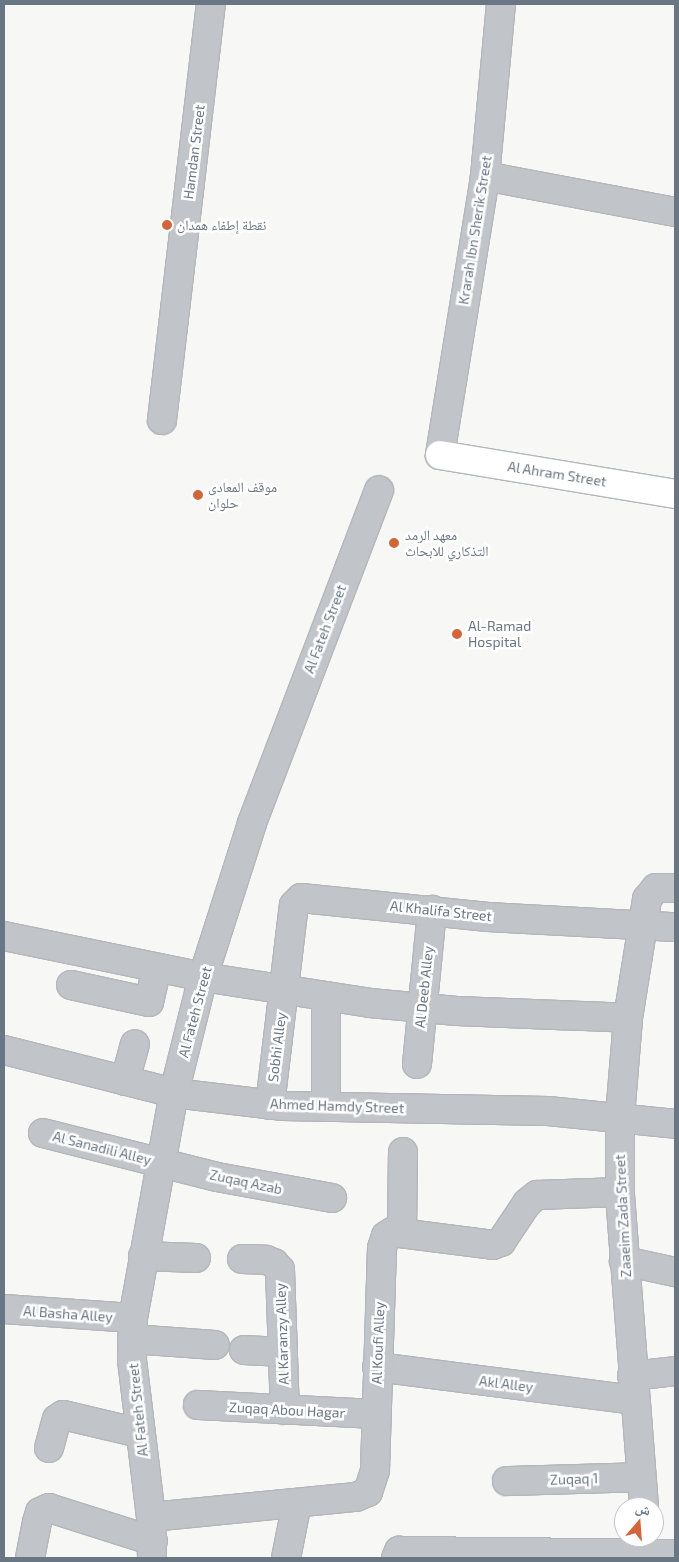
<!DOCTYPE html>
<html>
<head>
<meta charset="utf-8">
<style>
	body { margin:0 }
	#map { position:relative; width:679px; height:1562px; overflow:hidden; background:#f7f7f5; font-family:"Exo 2","Noto Naskh Arabic",sans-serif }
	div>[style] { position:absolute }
	.roads { filter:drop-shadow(1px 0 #b4b7ba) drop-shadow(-1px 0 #b4b7ba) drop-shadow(0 1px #b4b7ba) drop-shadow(0 -1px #b4b7ba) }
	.minor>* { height:28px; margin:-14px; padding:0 14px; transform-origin:14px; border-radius:14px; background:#c1c4c8 }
	.highway>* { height:28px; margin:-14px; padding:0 14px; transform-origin:14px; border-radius:14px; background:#fff }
	.dots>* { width:14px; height:14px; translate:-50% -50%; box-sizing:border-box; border:2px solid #fff; border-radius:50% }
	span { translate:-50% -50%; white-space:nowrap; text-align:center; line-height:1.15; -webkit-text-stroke:5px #fff; paint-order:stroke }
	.street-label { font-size:14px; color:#697683 }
	.poi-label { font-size:14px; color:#697683 }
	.left { translate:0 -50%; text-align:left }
	.frame { position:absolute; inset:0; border:5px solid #697683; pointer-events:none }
	.north { position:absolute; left:614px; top:1497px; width:50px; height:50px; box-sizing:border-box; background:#fff; border:1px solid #c3c8cd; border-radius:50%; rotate:18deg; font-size:14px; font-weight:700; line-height:20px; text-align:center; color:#697683 }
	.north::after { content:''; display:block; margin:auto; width:18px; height:22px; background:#d56538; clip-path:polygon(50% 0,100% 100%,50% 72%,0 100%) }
</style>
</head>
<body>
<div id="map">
	<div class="roads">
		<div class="minor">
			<div style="left:485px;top:176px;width:193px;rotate:10.7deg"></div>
			<div style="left:162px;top:420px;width:419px;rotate:-83.3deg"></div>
			<div style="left:440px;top:455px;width:283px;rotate:-80.8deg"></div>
			<div style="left:485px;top:176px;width:173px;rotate:-84.7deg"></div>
			<div style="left:4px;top:936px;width:203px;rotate:11.6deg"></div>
			<div style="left:203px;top:977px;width:169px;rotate:8.8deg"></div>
			<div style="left:370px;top:1003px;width:87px;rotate:5.3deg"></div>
			<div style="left:457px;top:1011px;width:171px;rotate:2.3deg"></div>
			<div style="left:71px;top:985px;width:80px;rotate:12.3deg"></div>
			<div style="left:149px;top:1002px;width:35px;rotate:-77deg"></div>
			<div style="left:4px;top:1050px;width:175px;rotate:14.2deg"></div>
			<div style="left:174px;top:1093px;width:110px;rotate:6.8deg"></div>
			<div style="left:283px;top:1106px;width:265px;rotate:1.1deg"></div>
			<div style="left:548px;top:1111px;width:128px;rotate:5.8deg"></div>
			<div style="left:417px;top:1064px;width:155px;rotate:-84.4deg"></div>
			<div style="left:125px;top:1081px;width:38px;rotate:-75deg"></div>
			<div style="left:270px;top:1105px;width:201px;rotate:-83.2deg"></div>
			<div style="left:294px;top:905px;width:10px;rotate:-45deg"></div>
			<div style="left:301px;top:898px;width:188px;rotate:5.8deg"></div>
			<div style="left:488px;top:917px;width:187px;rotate:3.1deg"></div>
			<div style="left:326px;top:1107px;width:111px;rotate:-90deg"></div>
			<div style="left:43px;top:1133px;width:179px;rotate:14.2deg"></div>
			<div style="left:217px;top:1177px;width:117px;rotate:10.3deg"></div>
			<div style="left:402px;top:1233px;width:81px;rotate:-89.3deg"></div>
			<div style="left:143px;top:1256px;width:53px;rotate:2.2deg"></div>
			<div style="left:242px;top:1259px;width:24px;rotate:2deg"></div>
			<div style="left:266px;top:1260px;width:9px;rotate:21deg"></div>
			<div style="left:274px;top:1263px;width:9px;rotate:49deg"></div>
			<div style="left:280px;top:1270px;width:140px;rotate:88deg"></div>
			<div style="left:624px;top:1261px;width:52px;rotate:12.2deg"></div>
			<div style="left:4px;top:1309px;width:129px;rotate:4deg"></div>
			<div style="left:132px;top:1339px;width:83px;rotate:4.1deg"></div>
			<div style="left:244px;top:1350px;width:39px;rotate:3deg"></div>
			<div style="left:377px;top:1367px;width:259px;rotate:7.3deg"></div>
			<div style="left:632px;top:1376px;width:43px;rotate:-6.6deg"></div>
			<div style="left:198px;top:1405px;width:178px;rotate:2.9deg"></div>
			<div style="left:49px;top:1448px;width:30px;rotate:-75deg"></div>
			<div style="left:57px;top:1419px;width:7px;rotate:-34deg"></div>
			<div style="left:63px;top:1415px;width:79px;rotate:13.2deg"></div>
			<div style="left:507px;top:1481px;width:133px;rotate:-1.7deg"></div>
			<div style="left:644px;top:1507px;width:316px;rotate:-94.4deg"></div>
			<div style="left:620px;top:1192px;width:76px;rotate:-90deg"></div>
			<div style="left:620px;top:1116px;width:98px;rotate:-85.3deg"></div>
			<div style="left:628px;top:1018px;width:121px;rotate:-80.9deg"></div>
			<div style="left:647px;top:899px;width:14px;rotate:-51deg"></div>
			<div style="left:656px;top:888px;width:19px"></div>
			<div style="left:151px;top:1517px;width:206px;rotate:-5.6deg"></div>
			<div style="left:356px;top:1497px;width:13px;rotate:-23deg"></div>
			<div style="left:368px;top:1492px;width:23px;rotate:-72deg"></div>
			<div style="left:375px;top:1470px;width:222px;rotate:-88.2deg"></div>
			<div style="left:382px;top:1248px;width:13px;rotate:-72deg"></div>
			<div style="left:386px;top:1236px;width:7px;rotate:-34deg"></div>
			<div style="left:392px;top:1232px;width:102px;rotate:7.3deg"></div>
			<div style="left:493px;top:1245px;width:9px;rotate:-21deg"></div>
			<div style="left:501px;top:1242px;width:47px;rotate:-56.3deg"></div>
			<div style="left:527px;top:1203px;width:13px;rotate:-39deg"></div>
			<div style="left:537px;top:1195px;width:83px;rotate:-2.1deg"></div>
			<div style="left:30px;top:1558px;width:37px;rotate:-79deg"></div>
			<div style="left:37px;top:1522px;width:10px;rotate:-73deg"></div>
			<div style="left:40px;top:1512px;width:10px;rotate:-24deg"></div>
			<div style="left:49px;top:1508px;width:109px;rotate:17.6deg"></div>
			<div style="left:152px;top:1558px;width:41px;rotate:-91.4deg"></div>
			<div style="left:151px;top:1517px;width:158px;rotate:-96.9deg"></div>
			<div style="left:132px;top:1360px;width:42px;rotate:-88.6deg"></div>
			<div style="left:133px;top:1318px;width:229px;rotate:-79.7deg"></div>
			<div style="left:174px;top:1093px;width:120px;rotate:-76deg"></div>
			<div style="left:203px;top:977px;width:162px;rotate:-72.3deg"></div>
			<div style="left:252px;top:823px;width:356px;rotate:-69.1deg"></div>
			<div style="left:286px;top:1558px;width:56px;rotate:-78.7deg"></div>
			<div style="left:396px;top:1558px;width:8px;rotate:-67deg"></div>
			<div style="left:399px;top:1551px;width:7px"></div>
			<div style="left:406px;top:1551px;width:269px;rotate:0.6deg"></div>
		</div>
		<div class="highway">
			<div style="left:440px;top:455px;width:238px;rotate:9.4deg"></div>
		</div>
	</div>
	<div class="dots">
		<div style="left:167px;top:225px;background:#d56538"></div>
		<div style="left:198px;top:495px;background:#d56538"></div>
		<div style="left:394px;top:543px;background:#d56538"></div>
		<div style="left:457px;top:634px;background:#d56538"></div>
	</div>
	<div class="street-label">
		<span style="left:194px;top:152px;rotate:-83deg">Hamdan Street</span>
		<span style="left:475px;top:230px;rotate:-81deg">Krarah Ibn Sherik Street</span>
		<span style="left:557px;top:474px;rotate:9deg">Al Ahram Street</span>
		<span style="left:325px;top:629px;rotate:-69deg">Al Fateh Street</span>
		<span style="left:441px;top:911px;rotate:6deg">Al Khalifa Street</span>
		<span style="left:424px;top:987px;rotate:-84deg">Al Deeb Alley</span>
		<span style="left:195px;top:1012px;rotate:-75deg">Al Fateh Street</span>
		<span style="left:277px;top:1047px;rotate:-83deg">Sobhi Alley</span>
		<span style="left:337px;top:1106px;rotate:2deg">Ahmed Hamdy Street</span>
		<span style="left:102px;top:1148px;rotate:14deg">Al Sanadili Alley</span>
		<span style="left:246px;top:1182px;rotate:12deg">Zuqaq Azab</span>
		<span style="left:623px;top:1216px;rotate:-93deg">Zaaeim Zada Street</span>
		<span style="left:68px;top:1314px;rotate:4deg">Al Basha Alley</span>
		<span style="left:282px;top:1334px;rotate:-92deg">Al Karanzy Alley</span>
		<span style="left:378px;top:1343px;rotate:-88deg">Al Koufi Alley</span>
		<span style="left:506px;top:1384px;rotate:7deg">Akl Alley</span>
		<span style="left:138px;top:1410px;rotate:-96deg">Al Fateh Street</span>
		<span style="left:287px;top:1410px;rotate:3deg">Zuqaq Abou Hagar</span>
		<span style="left:574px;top:1479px;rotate:-2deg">Zuqaq 1</span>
	</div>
	<div class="poi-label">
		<span class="left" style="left:177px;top:225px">نقطة إطفاء همدان</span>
		<span class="left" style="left:208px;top:495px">موقف المعادى<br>حلوان</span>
		<span class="left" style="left:405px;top:543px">معهد الرمد<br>التذكاري للابحاث</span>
		<span class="left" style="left:468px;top:634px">Al-Ramad<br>Hospital</span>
	</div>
	<div class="frame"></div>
	<div class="north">ش</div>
</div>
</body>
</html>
